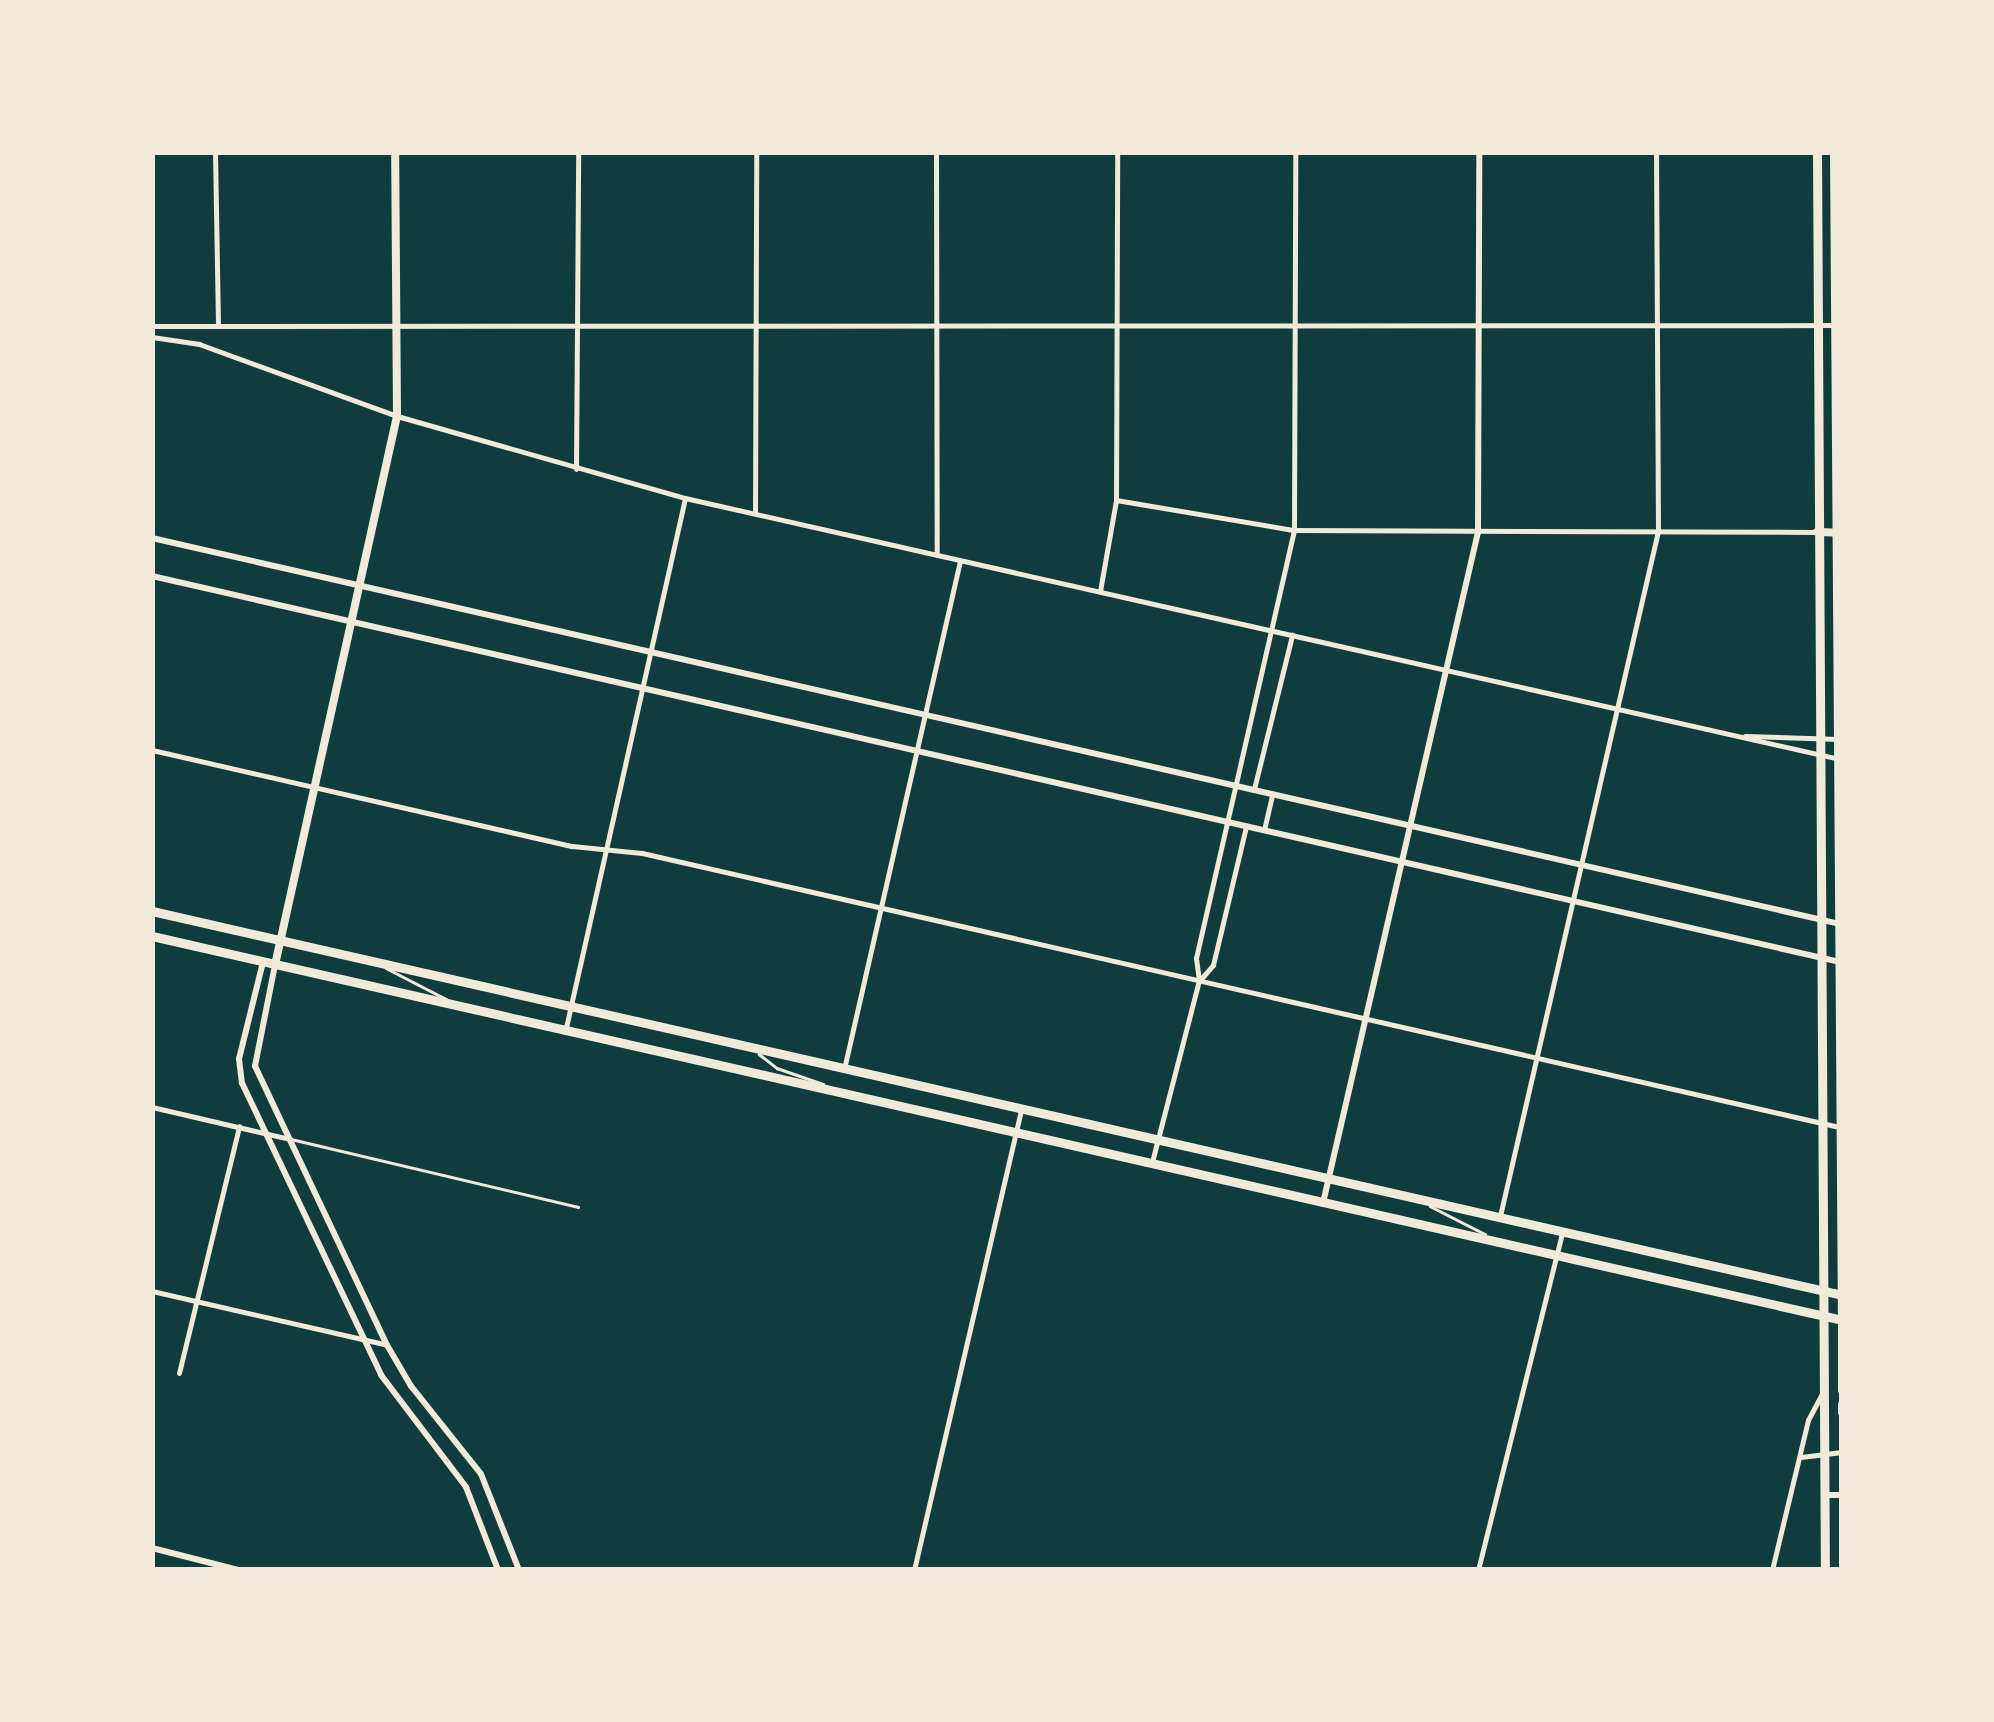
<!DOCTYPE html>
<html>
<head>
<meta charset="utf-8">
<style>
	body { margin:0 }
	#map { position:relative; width:1994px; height:1722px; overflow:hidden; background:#0f3d3e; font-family:"IBM Plex Sans",sans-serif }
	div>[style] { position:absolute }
	.service>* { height:2.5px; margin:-1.25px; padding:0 1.25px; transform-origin:1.25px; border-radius:1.25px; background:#f1e9da }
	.minor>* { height:5px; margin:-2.5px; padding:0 2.5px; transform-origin:2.5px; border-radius:2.5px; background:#f1e9da }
	.tertiary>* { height:6px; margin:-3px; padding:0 3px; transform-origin:3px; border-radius:3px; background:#f1e9da }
	.secondary>* { height:8px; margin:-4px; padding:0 4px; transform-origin:4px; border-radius:4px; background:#f1e9da }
	.primary>* { height:9px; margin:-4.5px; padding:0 4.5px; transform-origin:4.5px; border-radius:4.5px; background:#f1e9da }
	span { translate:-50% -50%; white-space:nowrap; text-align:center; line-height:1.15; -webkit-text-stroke:8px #f1e9da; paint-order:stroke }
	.frame { position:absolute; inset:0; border:155px solid #f1e9da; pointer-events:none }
</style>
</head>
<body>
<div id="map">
	<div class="service">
		<div style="left:386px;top:968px;width:68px;rotate:27.3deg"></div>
		<div style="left:759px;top:1054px;width:23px;rotate:38deg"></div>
		<div style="left:777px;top:1068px;width:49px;rotate:19.2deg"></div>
		<div style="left:291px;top:1139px;width:295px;rotate:13.3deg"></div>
		<div style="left:1430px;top:1206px;width:62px;rotate:27deg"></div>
	</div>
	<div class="minor">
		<div style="left:215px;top:152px;width:172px;rotate:89deg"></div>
		<div style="left:936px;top:152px;width:402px;rotate:89.9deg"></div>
		<div style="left:152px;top:326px;width:1683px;rotate:-0.03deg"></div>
		<div style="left:152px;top:337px;width:48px;rotate:8.5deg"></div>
		<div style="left:199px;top:344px;width:211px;rotate:20deg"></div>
		<div style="left:397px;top:416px;width:299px;rotate:15.9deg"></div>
		<div style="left:685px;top:498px;width:1183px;rotate:12.74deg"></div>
		<div style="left:576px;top:469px;width:317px;rotate:-89.6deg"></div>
		<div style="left:1116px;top:500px;width:181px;rotate:9.6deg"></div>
		<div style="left:1294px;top:530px;width:523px;rotate:0.22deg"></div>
		<div style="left:755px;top:513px;width:361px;rotate:-89.8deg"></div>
		<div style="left:1100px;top:591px;width:92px;rotate:-80deg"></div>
		<div style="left:1116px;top:500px;width:348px;rotate:-89.8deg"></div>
		<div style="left:1745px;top:736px;width:94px;rotate:1.8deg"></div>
		<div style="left:152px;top:750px;width:431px;rotate:12.9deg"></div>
		<div style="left:572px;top:846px;width:70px;rotate:5.7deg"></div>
		<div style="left:642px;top:853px;width:1228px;rotate:12.89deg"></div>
		<div style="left:1254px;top:789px;width:159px;rotate:-76.1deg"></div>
		<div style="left:1264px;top:830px;width:37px;rotate:-77deg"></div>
		<div style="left:1200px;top:980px;width:20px;rotate:-49deg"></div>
		<div style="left:1213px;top:965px;width:142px;rotate:-76.6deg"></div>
		<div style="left:565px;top:1032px;width:547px;rotate:-77.33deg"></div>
		<div style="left:844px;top:1069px;width:521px;rotate:-77.14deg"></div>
		<div style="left:152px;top:1107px;width:142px;rotate:13.1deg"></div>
		<div style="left:1152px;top:1162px;width:188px;rotate:-75.5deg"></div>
		<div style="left:1199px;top:980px;width:22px;rotate:-98deg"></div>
		<div style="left:1196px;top:958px;width:439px;rotate:-77.1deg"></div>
		<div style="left:1294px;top:530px;width:378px;rotate:-89.8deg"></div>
		<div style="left:1500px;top:1216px;width:703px;rotate:-77.01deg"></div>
		<div style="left:1658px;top:531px;width:379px;rotate:-90.3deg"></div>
		<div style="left:152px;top:1291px;width:241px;rotate:12.9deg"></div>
		<div style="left:179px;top:1373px;width:254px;rotate:-76.3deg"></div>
		<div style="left:1801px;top:1457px;width:41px;rotate:-7deg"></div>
		<div style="left:914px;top:1570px;width:472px;rotate:-76.9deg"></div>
		<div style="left:1478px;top:1570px;width:346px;rotate:-76deg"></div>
		<div style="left:1772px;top:1570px;width:154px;rotate:-76.5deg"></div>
		<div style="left:1808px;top:1420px;width:32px;rotate:-62deg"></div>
	</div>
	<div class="tertiary">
		<div style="left:152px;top:538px;width:1732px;rotate:12.88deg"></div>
		<div style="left:152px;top:576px;width:1732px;rotate:12.88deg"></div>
		<div style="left:263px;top:962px;width:100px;rotate:103.9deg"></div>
		<div style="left:239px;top:1059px;width:24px;rotate:83deg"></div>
		<div style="left:242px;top:1083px;width:323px;rotate:64.5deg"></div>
		<div style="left:381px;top:1375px;width:141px;rotate:52.8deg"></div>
		<div style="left:466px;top:1487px;width:89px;rotate:68.9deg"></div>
		<div style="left:275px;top:965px;width:103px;rotate:101.2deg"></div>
		<div style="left:255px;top:1066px;width:309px;rotate:64.7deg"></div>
		<div style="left:387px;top:1345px;width:48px;rotate:59.7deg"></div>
		<div style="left:411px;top:1386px;width:112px;rotate:51.5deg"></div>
		<div style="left:481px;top:1474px;width:103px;rotate:68.4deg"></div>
		<div style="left:1323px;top:1203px;width:689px;rotate:-76.99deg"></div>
		<div style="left:1478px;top:532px;width:380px;rotate:-89.8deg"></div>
		<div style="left:1825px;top:1495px;width:17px"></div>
		<div style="left:152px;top:1548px;width:89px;rotate:14.3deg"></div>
	</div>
	<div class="secondary">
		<div style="left:1817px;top:532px;width:25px;rotate:2deg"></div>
		<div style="left:275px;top:965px;width:562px;rotate:-77.47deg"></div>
		<div style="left:397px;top:416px;width:264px;rotate:-90.4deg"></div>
	</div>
	<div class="primary">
		<div style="left:1817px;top:152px;width:1418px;rotate:89.68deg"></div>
		<div style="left:1834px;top:152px;width:1162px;rotate:89.61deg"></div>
		<div style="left:152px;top:911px;width:1733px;rotate:12.8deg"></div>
		<div style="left:152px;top:936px;width:1733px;rotate:12.8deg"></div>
		<div style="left:1842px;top:1321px;width:69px;rotate:90deg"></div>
		<div style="left:1842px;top:1404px;width:8px;rotate:90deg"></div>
	</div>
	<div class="frame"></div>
</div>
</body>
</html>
